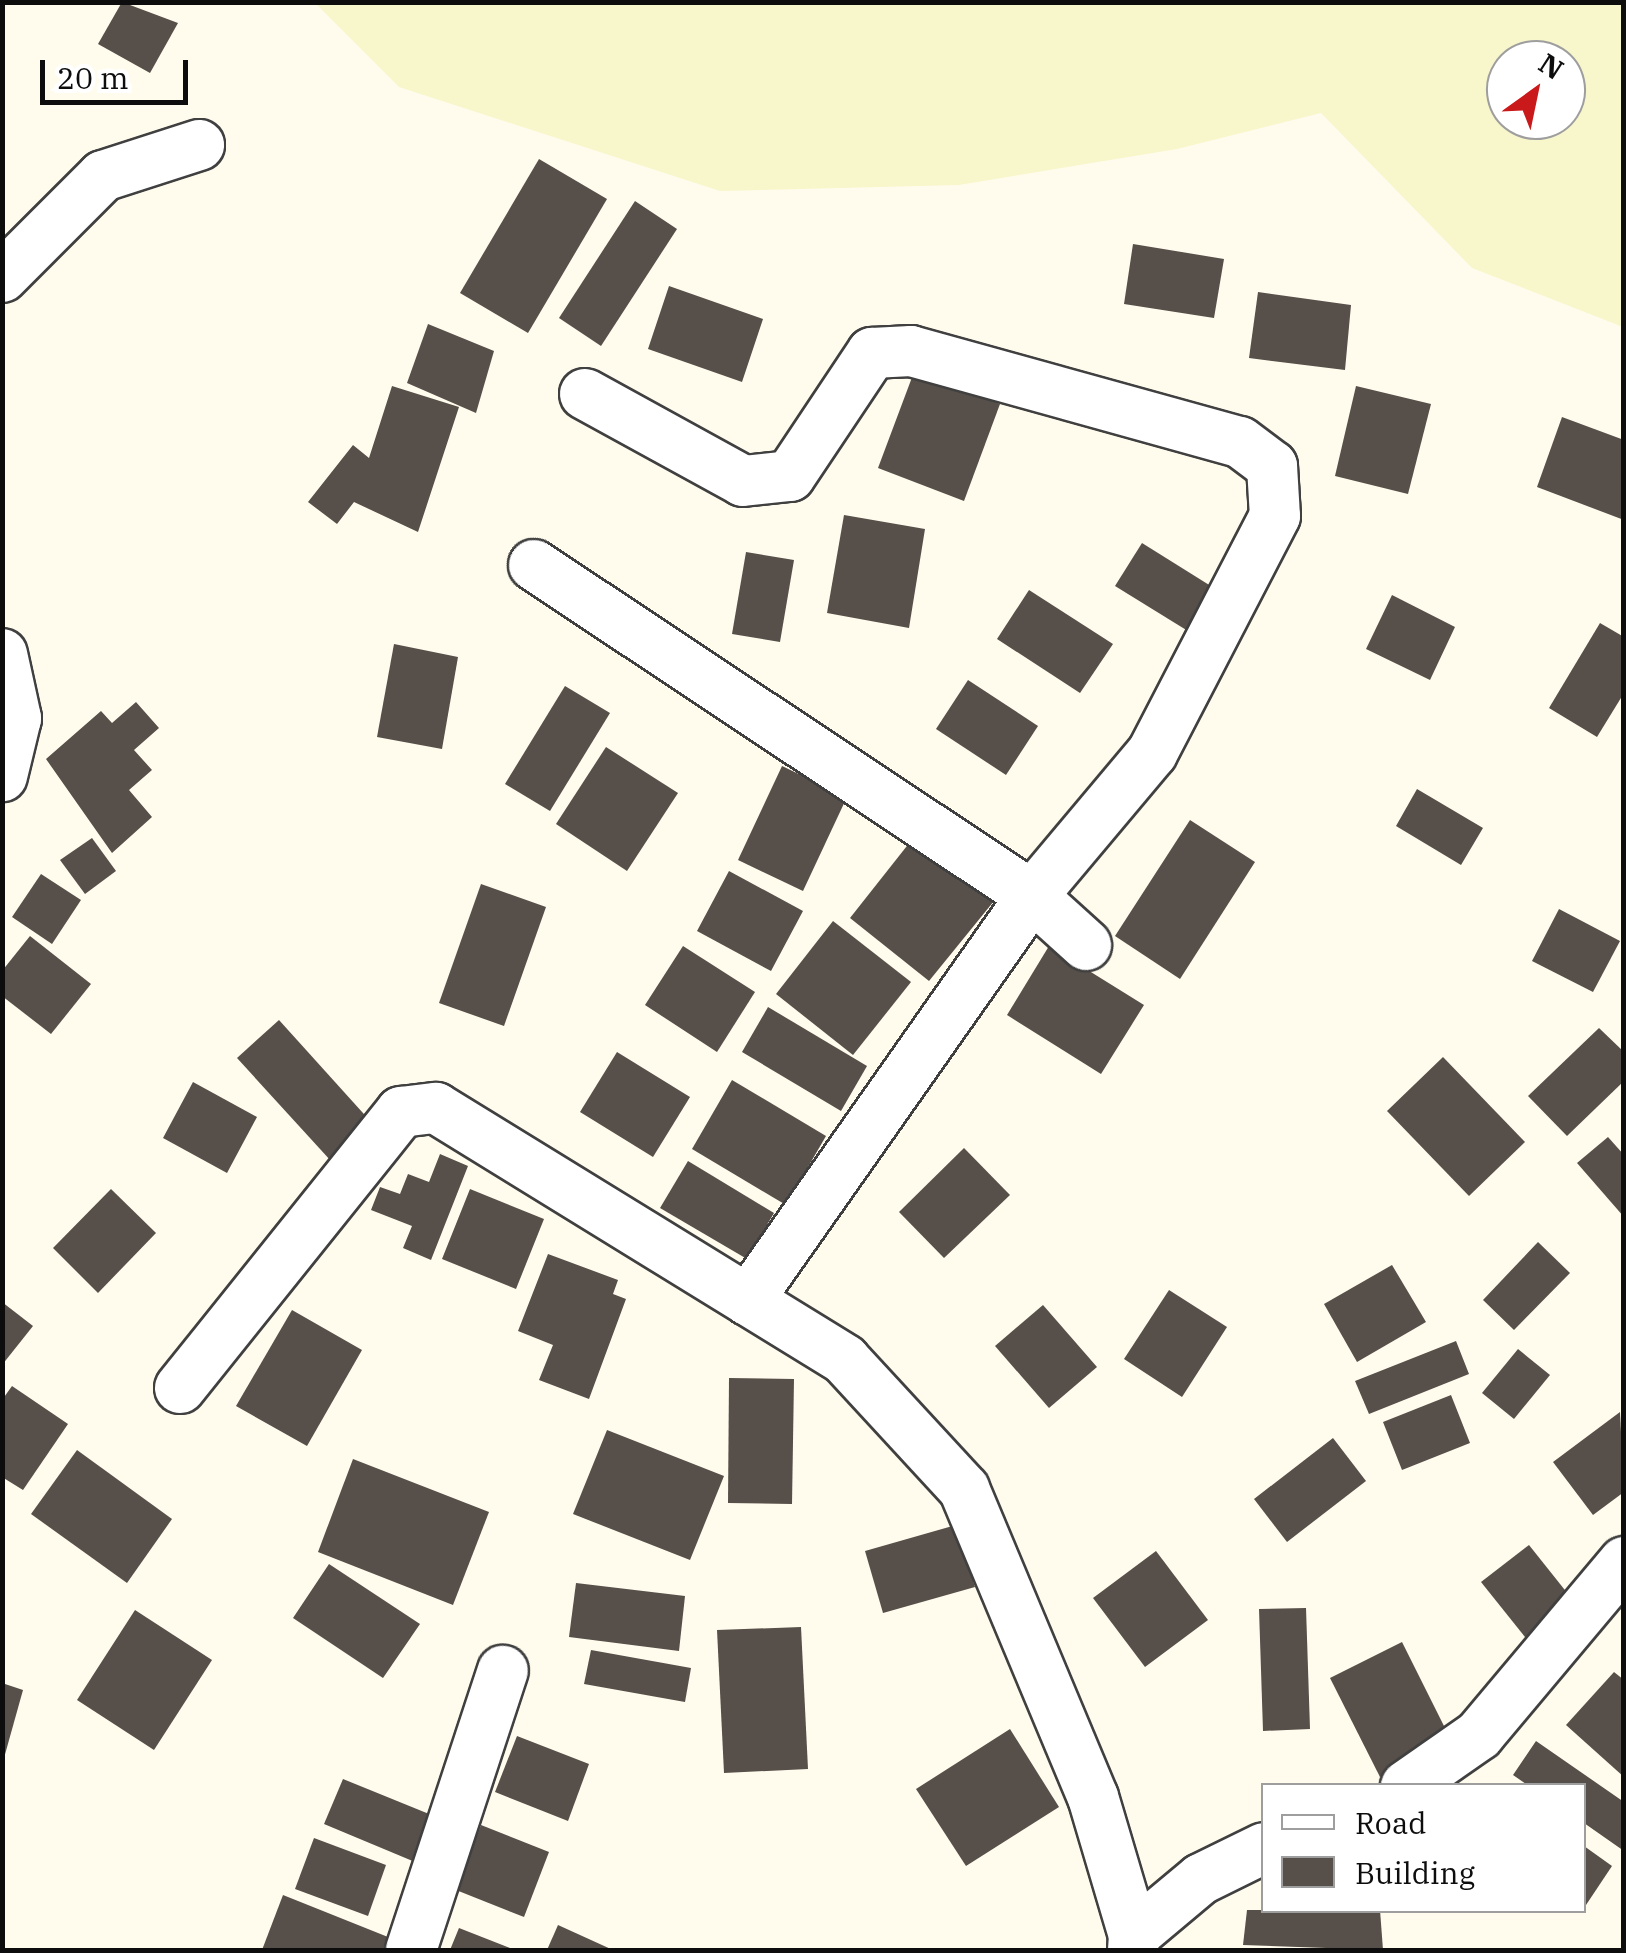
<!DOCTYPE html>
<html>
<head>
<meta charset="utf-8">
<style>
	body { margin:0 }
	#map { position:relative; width:1626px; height:1953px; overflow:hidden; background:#fffcee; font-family:"IBM Plex Serif",serif }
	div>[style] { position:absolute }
	.farmland>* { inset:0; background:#f8f6cb }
	.building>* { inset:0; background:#574f49 }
	.roads { filter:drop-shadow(2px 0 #404040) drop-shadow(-2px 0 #404040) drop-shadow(0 2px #404040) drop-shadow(0 -2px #404040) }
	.street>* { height:50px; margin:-25px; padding:0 25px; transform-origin:25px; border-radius:25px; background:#fff }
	span { translate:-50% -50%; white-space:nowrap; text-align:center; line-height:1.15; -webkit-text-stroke:10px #fff; paint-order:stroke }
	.frame { position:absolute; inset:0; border:5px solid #0d0d0d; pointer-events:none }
	.legend { position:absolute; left:1261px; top:1783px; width:325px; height:130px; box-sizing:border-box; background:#fff; border:2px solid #9e9e9e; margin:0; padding:12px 18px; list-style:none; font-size:30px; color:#0d0d0d }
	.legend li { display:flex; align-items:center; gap:20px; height:50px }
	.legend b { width:50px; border:2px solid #9e9e9e }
	.north { position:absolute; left:1486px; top:40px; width:100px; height:100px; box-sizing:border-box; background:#fff; border:2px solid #9e9e9e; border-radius:50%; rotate:33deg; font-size:28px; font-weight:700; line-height:40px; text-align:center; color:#0d0d0d }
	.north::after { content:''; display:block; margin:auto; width:35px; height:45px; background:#ca191a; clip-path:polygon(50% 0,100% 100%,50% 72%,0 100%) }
	.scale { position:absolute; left:40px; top:60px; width:148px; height:45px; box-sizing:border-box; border:5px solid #0d0d0d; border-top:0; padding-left:12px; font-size:30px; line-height:35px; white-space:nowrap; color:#0d0d0d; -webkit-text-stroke:8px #fff; paint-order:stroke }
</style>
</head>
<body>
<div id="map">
	<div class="farmland">
		<div style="clip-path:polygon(evenodd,315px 3px,1623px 3px,1623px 327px,1472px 268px,1321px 113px,1177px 149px,959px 185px,720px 191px,399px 87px,315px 3px,1506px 60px,1566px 60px,1566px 120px,1506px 120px,1506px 60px)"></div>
	</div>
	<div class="building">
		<div style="clip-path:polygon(122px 2px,178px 23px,150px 73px,98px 44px)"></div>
		<div style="clip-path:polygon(539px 159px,607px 199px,528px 333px,460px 293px)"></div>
		<div style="clip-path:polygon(635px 201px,677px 229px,601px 346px,559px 318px)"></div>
		<div style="clip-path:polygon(1133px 244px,1224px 259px,1214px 318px,1124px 304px)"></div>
		<div style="clip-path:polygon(669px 286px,763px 319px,742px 382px,648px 349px)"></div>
		<div style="clip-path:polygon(1258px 292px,1351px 305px,1345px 370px,1249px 358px)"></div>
		<div style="clip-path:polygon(428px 324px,494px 351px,476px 413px,407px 383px)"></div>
		<div style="clip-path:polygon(914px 372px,1000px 404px,964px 501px,878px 468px)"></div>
		<div style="clip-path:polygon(392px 386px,459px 407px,418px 532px,354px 502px,337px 524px,308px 502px,353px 445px,369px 458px)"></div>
		<div style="clip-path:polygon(1356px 386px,1431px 404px,1408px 494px,1335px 476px)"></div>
		<div style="clip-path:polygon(1562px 417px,1624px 440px,1624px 520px,1537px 487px)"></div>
		<div style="clip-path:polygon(844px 515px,925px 529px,909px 628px,827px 613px)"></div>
		<div style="clip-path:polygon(1142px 543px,1222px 593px,1196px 636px,1115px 586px)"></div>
		<div style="clip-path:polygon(746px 552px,794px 560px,780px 642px,732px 634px)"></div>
		<div style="clip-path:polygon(1029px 590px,1113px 644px,1080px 693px,997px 639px)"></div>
		<div style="clip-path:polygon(1392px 595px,1455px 627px,1430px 680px,1366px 649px)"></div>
		<div style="clip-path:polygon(1600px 623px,1624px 637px,1624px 693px,1597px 737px,1549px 708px)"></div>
		<div style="clip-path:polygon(394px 644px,458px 657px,442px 749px,377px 737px)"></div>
		<div style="clip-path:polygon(968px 680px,1038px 726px,1006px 775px,936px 729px)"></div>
		<div style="clip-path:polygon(565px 686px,610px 713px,550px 811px,505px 784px)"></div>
		<div style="clip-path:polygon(136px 702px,159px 728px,134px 750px,152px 770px,129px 790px,152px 817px,112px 853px,46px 759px,101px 711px,112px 723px)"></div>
		<div style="clip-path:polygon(606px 747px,678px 793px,627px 871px,556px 824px)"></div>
		<div style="clip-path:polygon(782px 766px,847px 797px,803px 891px,738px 860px)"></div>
		<div style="clip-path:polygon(1417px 789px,1483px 828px,1461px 865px,1396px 826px)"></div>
		<div style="clip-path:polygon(1190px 820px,1255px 862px,1180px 979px,1115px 936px)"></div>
		<div style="clip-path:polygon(914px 837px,994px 901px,929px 981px,850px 918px)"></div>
		<div style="clip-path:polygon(92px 838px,116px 871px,85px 894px,60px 860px)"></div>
		<div style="clip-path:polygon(729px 871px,803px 911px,771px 971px,697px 931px)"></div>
		<div style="clip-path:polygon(41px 874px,81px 900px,52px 944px,12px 917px)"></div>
		<div style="clip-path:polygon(481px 884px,546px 907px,504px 1026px,439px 1003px)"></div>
		<div style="clip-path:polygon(1559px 909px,1620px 941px,1593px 992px,1532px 961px)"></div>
		<div style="clip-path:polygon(833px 921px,911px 982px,853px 1055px,776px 994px)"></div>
		<div style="clip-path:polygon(30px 936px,91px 984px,51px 1034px,2px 996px,2px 971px)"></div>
		<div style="clip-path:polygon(683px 946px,755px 992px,717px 1052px,645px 1005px)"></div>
		<div style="clip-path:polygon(1049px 946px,1144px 1005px,1101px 1074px,1007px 1015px)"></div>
		<div style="clip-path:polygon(768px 1007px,867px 1066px,841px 1111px,742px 1052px)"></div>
		<div style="clip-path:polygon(279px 1020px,372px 1123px,331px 1161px,237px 1058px)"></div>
		<div style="clip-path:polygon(1599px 1028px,1624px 1052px,1624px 1081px,1567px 1136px,1528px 1096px)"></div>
		<div style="clip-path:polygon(617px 1052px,690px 1097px,653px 1157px,580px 1112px)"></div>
		<div style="clip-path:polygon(1443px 1057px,1525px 1142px,1469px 1196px,1387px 1111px)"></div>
		<div style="clip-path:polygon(732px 1080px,826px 1136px,786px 1205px,692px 1149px)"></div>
		<div style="clip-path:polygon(193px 1082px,257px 1117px,227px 1173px,163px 1138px)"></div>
		<div style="clip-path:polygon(1608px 1137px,1624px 1155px,1624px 1217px,1577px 1163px)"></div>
		<div style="clip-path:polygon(964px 1148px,1010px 1195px,944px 1258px,899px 1212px)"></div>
		<div style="clip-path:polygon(440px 1154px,468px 1166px,431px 1260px,403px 1248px,412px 1226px,371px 1210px,380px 1187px,400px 1194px,408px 1174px,429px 1182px)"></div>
		<div style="clip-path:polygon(688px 1161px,774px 1213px,747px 1259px,660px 1208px)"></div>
		<div style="clip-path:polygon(111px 1189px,156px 1233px,98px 1293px,53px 1248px)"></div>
		<div style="clip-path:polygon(470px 1189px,544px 1219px,516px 1289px,442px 1259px)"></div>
		<div style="clip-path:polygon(1538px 1242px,1570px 1273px,1514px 1330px,1483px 1300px)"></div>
		<div style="clip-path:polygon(548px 1254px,618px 1280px,613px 1294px,626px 1299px,589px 1399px,539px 1380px,553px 1345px,518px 1331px)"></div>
		<div style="clip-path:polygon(1392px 1265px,1426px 1322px,1357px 1362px,1324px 1304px)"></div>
		<div style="clip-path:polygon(1169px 1290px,1227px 1327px,1182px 1397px,1124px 1359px)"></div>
		<div style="clip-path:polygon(2px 1302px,33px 1326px,2px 1365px)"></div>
		<div style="clip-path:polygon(1043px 1305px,1097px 1367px,1049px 1408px,995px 1346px)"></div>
		<div style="clip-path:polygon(292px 1310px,362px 1350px,307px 1446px,236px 1406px)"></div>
		<div style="clip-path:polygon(1456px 1341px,1469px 1374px,1369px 1414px,1355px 1381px)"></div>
		<div style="clip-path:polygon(1518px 1349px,1550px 1375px,1514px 1419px,1482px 1393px)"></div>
		<div style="clip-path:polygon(729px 1378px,794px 1379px,792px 1504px,728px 1503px)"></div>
		<div style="clip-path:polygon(12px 1386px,68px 1424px,23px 1490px,2px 1477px,2px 1400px)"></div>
		<div style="clip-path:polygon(1451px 1395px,1470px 1443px,1402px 1470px,1383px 1422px)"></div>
		<div style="clip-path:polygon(1620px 1412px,1624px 1492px,1593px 1515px,1553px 1462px)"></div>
		<div style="clip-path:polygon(607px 1430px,724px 1476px,690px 1560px,573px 1514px)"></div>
		<div style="clip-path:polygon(1333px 1438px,1366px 1481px,1287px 1542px,1254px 1499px)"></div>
		<div style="clip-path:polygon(77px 1450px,172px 1519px,127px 1583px,31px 1514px)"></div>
		<div style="clip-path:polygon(353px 1459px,489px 1512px,453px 1605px,318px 1552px)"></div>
		<div style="clip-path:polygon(956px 1525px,975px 1587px,883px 1613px,865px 1551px)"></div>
		<div style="clip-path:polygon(1529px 1545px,1576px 1604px,1529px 1642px,1481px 1582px)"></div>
		<div style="clip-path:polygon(1156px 1551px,1208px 1620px,1145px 1667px,1093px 1598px)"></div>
		<div style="clip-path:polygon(329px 1564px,420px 1624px,383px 1678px,293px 1618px)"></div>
		<div style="clip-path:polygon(576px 1583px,685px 1596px,679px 1651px,569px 1637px)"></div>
		<div style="clip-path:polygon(1306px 1608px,1310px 1729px,1263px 1731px,1259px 1609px)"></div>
		<div style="clip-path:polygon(135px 1610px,212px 1660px,154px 1750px,77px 1700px)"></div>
		<div style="clip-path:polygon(801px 1627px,808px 1769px,724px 1773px,717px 1630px)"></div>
		<div style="clip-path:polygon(1402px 1642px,1452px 1742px,1380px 1777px,1330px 1678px)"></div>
		<div style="clip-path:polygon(591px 1650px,691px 1668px,685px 1702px,584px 1684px)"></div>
		<div style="clip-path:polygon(1614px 1672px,1624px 1680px,1624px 1777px,1566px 1725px)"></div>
		<div style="clip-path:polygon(2px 1683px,23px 1690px,4px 1758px,2px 1758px)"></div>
		<div style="clip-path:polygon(1010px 1729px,1059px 1807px,966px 1866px,916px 1789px)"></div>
		<div style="clip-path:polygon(517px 1736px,589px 1764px,568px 1821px,495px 1792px)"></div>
		<div style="clip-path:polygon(1536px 1741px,1624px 1802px,1624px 1851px,1584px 1823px,1584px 1786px,1529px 1786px,1513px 1775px)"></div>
		<div style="clip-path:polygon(343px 1779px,434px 1816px,415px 1862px,324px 1824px)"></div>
		<div style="clip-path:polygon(481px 1825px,549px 1852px,524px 1917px,456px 1890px)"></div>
		<div style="clip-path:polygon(314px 1838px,386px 1865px,368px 1916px,295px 1889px)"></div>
		<div style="clip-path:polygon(1584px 1846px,1612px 1866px,1584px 1908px)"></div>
		<div style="clip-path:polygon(283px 1895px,388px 1937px,383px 1950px,262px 1950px)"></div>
		<div style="clip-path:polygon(1247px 1910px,1380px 1910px,1383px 1950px,1243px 1945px)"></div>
		<div style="clip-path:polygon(558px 1925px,613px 1950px,547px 1950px)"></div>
		<div style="clip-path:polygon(459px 1928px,515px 1950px,450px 1950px)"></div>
	</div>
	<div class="roads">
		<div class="street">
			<div style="left:2px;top:277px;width:143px;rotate:-45deg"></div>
			<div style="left:103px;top:176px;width:101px;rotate:-17.9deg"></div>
			<div style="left:585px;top:394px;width:180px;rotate:28.8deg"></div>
			<div style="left:743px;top:481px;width:47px;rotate:-6.1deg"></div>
			<div style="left:790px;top:476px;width:148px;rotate:-56.3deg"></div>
			<div style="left:872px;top:353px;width:39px;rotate:-3deg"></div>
			<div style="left:911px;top:351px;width:341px;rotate:15.5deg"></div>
			<div style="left:1240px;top:442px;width:40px;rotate:37deg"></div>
			<div style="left:1272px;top:466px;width:50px;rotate:86.6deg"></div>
			<div style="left:1275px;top:516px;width:267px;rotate:117.4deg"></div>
			<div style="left:1152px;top:753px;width:187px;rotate:130deg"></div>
			<div style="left:1032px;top:896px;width:494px;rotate:125.1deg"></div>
			<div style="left:534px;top:565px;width:598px;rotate:33.61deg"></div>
			<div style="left:1032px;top:896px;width:73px;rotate:42.2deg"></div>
			<div style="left:2px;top:654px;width:66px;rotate:77.7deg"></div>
			<div style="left:16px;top:718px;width:60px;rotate:103.6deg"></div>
			<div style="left:180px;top:1388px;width:354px;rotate:-51.3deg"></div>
			<div style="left:401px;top:1112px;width:35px;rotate:-7deg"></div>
			<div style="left:436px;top:1108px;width:480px;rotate:31.6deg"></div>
			<div style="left:845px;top:1360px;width:176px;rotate:47.3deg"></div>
			<div style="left:964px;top:1489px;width:334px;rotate:67.3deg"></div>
			<div style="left:1093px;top:1797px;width:144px;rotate:73.5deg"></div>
			<div style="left:1406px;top:1786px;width:89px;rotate:-34.9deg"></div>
			<div style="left:1479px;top:1735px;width:226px;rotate:-50deg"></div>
			<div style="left:411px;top:1950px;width:294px;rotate:-71.8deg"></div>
			<div style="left:1133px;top:1950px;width:15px;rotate:-86deg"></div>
			<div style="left:1134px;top:1935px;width:87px;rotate:-39.9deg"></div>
			<div style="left:1201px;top:1879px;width:70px;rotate:-26.2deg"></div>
		</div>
	</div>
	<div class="frame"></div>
	<ul class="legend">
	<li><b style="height:12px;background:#fff"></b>Road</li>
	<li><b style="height:28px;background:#574f49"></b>Building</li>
	</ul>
	<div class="north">N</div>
	<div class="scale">20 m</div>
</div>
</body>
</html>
